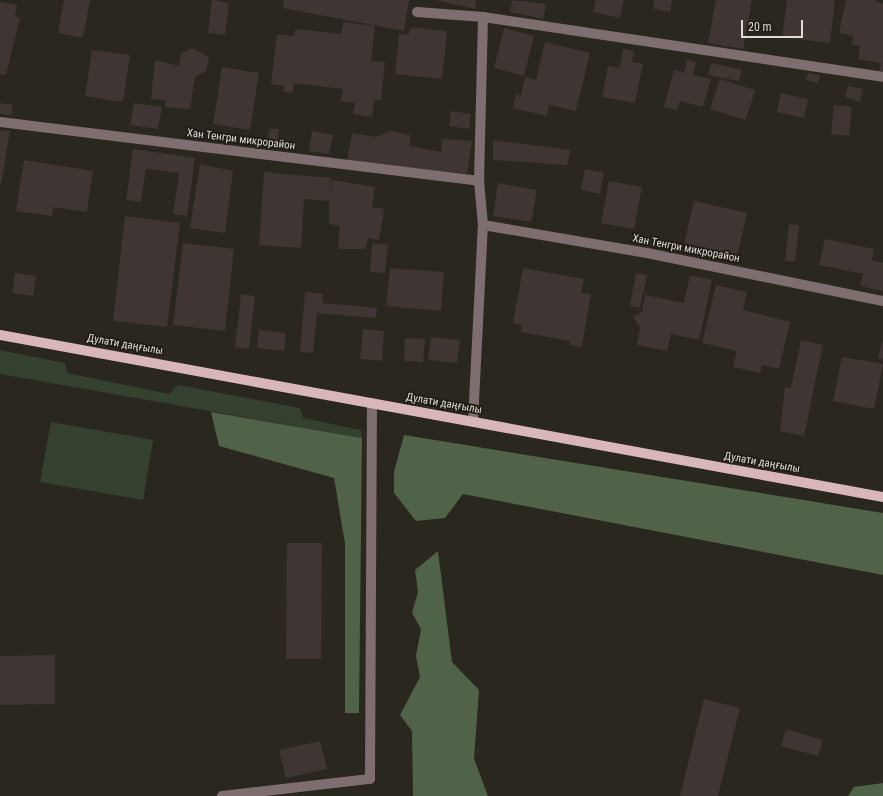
<!DOCTYPE html>
<html>
<head>
<meta charset="utf-8">
<style>
	body { margin:0 }
	#map { position:relative; width:883px; height:796px; overflow:hidden; background:#2a271e; font-family:"Roboto Condensed",sans-serif }
	div>[style] { position:absolute }
	.green>* { inset:0; background:#35412f }
	.forest>* { inset:0; background:#506247 }
	.building>* { inset:0; background:#3f3532 }
	.minor>* { height:10px; margin:-5px; padding:0 5px; transform-origin:5px; border-radius:5px; background:#7f6e6f }
	.major>* { height:10px; margin:-5px; padding:0 5px; transform-origin:5px; border-radius:5px; background:#d9b6b7 }
	span { translate:-50% -50%; white-space:nowrap; text-align:center; line-height:1.15; -webkit-text-stroke:3.5px #201d15; paint-order:stroke }
	.street-label { font-size:11px; color:#dedcd6 }
	.scale { position:absolute; left:741px; top:20px; width:62px; height:18px; box-sizing:border-box; border:2px solid #dedcd6; border-top:0; padding-left:5px; font-size:12px; line-height:14px; white-space:nowrap; color:#dedcd6; -webkit-text-stroke:3px #201d15; paint-order:stroke }
</style>
</head>
<body>
<div id="map">
	<div class="green">
		<div style="clip-path:polygon(0 350px,65px 363px,67px 373px,169px 394px,178px 385px,300px 408px,303px 418px,361px 430px,362px 438px,0 374px)"></div>
		<div style="clip-path:polygon(51px 422px,153px 440px,143px 500px,40px 482px)"></div>
	</div>
	<div class="forest">
		<div style="clip-path:polygon(211px 412px,362px 438px,359px 713px,345px 713px,345px 544px,334px 478px,219px 446px)"></div>
		<div style="clip-path:polygon(404px 435px,883px 513px,883px 575px,463px 494px,445px 518px,416px 521px,394px 493px,394px 472px)"></div>
		<div style="clip-path:polygon(438px 551px,452px 662px,479px 690px,474px 759px,488px 796px,413px 796px,412px 731px,400px 715px,420px 677px,416px 656px,421px 629px,412px 613px,418px 592px,415px 570px)"></div>
		<div style="clip-path:polygon(883px 783px,883px 796px,848px 796px,854px 787px)"></div>
	</div>
	<div class="building">
		<div style="clip-path:polygon(64px 0,90px 0,83px 38px,58px 33px)"></div>
		<div style="clip-path:polygon(212px 0,229px 3px,225px 35px,208px 33px)"></div>
		<div style="clip-path:polygon(284px 0,409px 0,404px 31px,283px 8px)"></div>
		<div style="clip-path:polygon(435px 0,476px 0,475px 9px)"></div>
		<div style="clip-path:polygon(512px 0,546px 4px,543px 19px,510px 12px)"></div>
		<div style="clip-path:polygon(596px 0,624px 0,620px 18px,593px 12px)"></div>
		<div style="clip-path:polygon(654px 0,672px 0,670px 12px,653px 9px)"></div>
		<div style="clip-path:polygon(716px 0,752px 0,743px 49px,708px 43px)"></div>
		<div style="clip-path:polygon(787px 0,835px 0,830px 43px,782px 37px)"></div>
		<div style="clip-path:polygon(846px 0,874px 0,883px 4px,883px 71px,879px 71px,881px 63px,858px 59px,860px 46px,852px 45px,853px 36px,839px 33px)"></div>
		<div style="clip-path:polygon(0 2px,17px 5px,15px 17px,20px 17px,6px 75px,0 74px)"></div>
		<div style="clip-path:polygon(343px 22px,375px 26px,371px 61px,385px 62px,381px 100px,374px 101px,372px 117px,353px 114px,355px 103px,341px 101px,343px 89px,294px 83px,293px 93px,283px 92px,284px 86px,271px 84px,277px 34px,293px 36px,296px 29px,341px 34px)"></div>
		<div style="clip-path:polygon(411px 27px,447px 31px,442px 79px,395px 74px,399px 34px,408px 35px)"></div>
		<div style="clip-path:polygon(504px 28px,534px 36px,524px 76px,494px 68px)"></div>
		<div style="clip-path:polygon(545px 42px,590px 53px,576px 111px,549px 105px,547px 116px,513px 108px,516px 94px,521px 96px,525px 77px,536px 80px)"></div>
		<div style="clip-path:polygon(192px 48px,209px 57px,206px 71px,195px 77px,190px 109px,165px 107px,165px 100px,151px 99px,155px 60px,179px 66px,181px 54px)"></div>
		<div style="clip-path:polygon(623px 49px,634px 51px,632px 62px,643px 64px,635px 103px,602px 97px,608px 66px,620px 68px)"></div>
		<div style="clip-path:polygon(92px 50px,130px 55px,123px 102px,85px 96px)"></div>
		<div style="clip-path:polygon(687px 59px,696px 62px,693px 75px,711px 79px,703px 107px,680px 101px,677px 110px,664px 107px,674px 70px,684px 73px)"></div>
		<div style="clip-path:polygon(711px 63px,742px 70px,739px 81px,708px 75px)"></div>
		<div style="clip-path:polygon(222px 67px,259px 73px,250px 130px,213px 124px)"></div>
		<div style="clip-path:polygon(808px 73px,820px 76px,818px 83px,806px 80px)"></div>
		<div style="clip-path:polygon(720px 79px,755px 90px,746px 120px,710px 109px)"></div>
		<div style="clip-path:polygon(848px 86px,863px 89px,860px 102px,845px 97px)"></div>
		<div style="clip-path:polygon(781px 93px,808px 99px,804px 118px,777px 112px)"></div>
		<div style="clip-path:polygon(0 103px,13px 105px,11px 115px,0 114px)"></div>
		<div style="clip-path:polygon(134px 103px,162px 107px,158px 129px,130px 125px)"></div>
		<div style="clip-path:polygon(834px 105px,852px 107px,849px 136px,831px 134px)"></div>
		<div style="clip-path:polygon(451px 111px,471px 114px,469px 129px,449px 126px)"></div>
		<div style="clip-path:polygon(269px 129px,279px 129px,277px 148px,267px 148px)"></div>
		<div style="clip-path:polygon(0 130px,10px 131px,1px 185px,0 185px)"></div>
		<div style="clip-path:polygon(312px 131px,333px 135px,329px 154px,309px 151px)"></div>
		<div style="clip-path:polygon(391px 131px,410px 135px,410px 146px,441px 152px,442px 139px,472px 141px,467px 174px,347px 161px,352px 133px,376px 137px)"></div>
		<div style="clip-path:polygon(493px 140px,571px 150px,567px 165px,493px 160px)"></div>
		<div style="clip-path:polygon(133px 149px,195px 158px,187px 216px,173px 214px,179px 173px,146px 169px,141px 202px,126px 200px)"></div>
		<div style="clip-path:polygon(24px 160px,93px 171px,87px 212px,53px 207px,52px 216px,16px 211px)"></div>
		<div style="clip-path:polygon(200px 164px,233px 171px,225px 233px,190px 228px)"></div>
		<div style="clip-path:polygon(585px 169px,604px 173px,600px 194px,581px 190px)"></div>
		<div style="clip-path:polygon(264px 172px,331px 178px,330px 194px,332px 180px,375px 187px,372px 207px,384px 209px,379px 240px,368px 238px,366px 249px,338px 249px,340px 226px,329px 224px,329px 201px,304px 199px,301px 248px,259px 245px)"></div>
		<div style="clip-path:polygon(609px 181px,642px 187px,634px 229px,601px 223px)"></div>
		<div style="clip-path:polygon(498px 183px,537px 190px,531px 222px,493px 216px)"></div>
		<div style="clip-path:polygon(694px 201px,747px 213px,736px 261px,683px 249px)"></div>
		<div style="clip-path:polygon(125px 216px,180px 223px,167px 327px,113px 321px)"></div>
		<div style="clip-path:polygon(789px 224px,799px 225px,795px 262px,785px 261px)"></div>
		<div style="clip-path:polygon(825px 239px,874px 249px,872px 260px,883px 263px,883px 291px,860px 286px,863px 274px,819px 265px)"></div>
		<div style="clip-path:polygon(183px 243px,234px 249px,225px 331px,173px 325px)"></div>
		<div style="clip-path:polygon(372px 243px,388px 245px,385px 273px,370px 272px)"></div>
		<div style="clip-path:polygon(390px 268px,444px 272px,441px 311px,386px 306px)"></div>
		<div style="clip-path:polygon(523px 268px,584px 279px,581px 293px,591px 294px,582px 347px,570px 345px,570px 341px,521px 332px,522px 325px,513px 323px)"></div>
		<div style="clip-path:polygon(15px 273px,36px 276px,33px 296px,12px 293px)"></div>
		<div style="clip-path:polygon(636px 273px,647px 275px,640px 308px,630px 306px)"></div>
		<div style="clip-path:polygon(690px 275px,712px 280px,699px 340px,671px 334px,667px 351px,637px 345px,640px 328px,633px 317px,642px 312px,645px 295px,684px 303px)"></div>
		<div style="clip-path:polygon(716px 285px,747px 292px,743px 310px,790px 322px,779px 369px,762px 365px,760px 373px,733px 367px,737px 351px,702px 343px)"></div>
		<div style="clip-path:polygon(305px 292px,323px 294px,323px 303px,377px 308px,376px 318px,317px 313px,313px 353px,300px 352px)"></div>
		<div style="clip-path:polygon(241px 294px,255px 296px,249px 349px,235px 347px)"></div>
		<div style="clip-path:polygon(363px 329px,384px 331px,382px 361px,360px 359px)"></div>
		<div style="clip-path:polygon(259px 330px,286px 333px,284px 351px,257px 348px)"></div>
		<div style="clip-path:polygon(431px 337px,460px 340px,457px 363px,428px 360px)"></div>
		<div style="clip-path:polygon(405px 338px,425px 339px,423px 362px,404px 361px)"></div>
		<div style="clip-path:polygon(801px 340px,823px 345px,804px 436px,780px 431px,785px 387px,791px 388px)"></div>
		<div style="clip-path:polygon(882px 342px,883px 342px,883px 360px,878px 358px)"></div>
		<div style="clip-path:polygon(842px 357px,883px 364px,874px 409px,833px 401px)"></div>
		<div style="clip-path:polygon(287px 543px,322px 543px,321px 659px,286px 659px)"></div>
		<div style="clip-path:polygon(55px 655px,55px 704px,0 705px,0 656px)"></div>
		<div style="clip-path:polygon(704px 699px,740px 708px,718px 796px,680px 796px)"></div>
		<div style="clip-path:polygon(786px 729px,823px 740px,818px 756px,781px 746px)"></div>
		<div style="clip-path:polygon(320px 741px,327px 769px,286px 778px,279px 750px)"></div>
	</div>
	<div class="minor">
		<div style="left:417px;top:12px;width:66px;rotate:4.3deg"></div>
		<div style="left:483px;top:17px;width:404px;rotate:8.5deg"></div>
		<div style="left:0;top:122px;width:483px;rotate:7deg"></div>
		<div style="left:483px;top:225px;width:166px;rotate:9.7deg"></div>
		<div style="left:647px;top:253px;width:241px;rotate:11.5deg"></div>
		<div style="left:473px;top:421px;width:196px;rotate:-87.1deg"></div>
		<div style="left:483px;top:225px;width:44px;rotate:-95.2deg"></div>
		<div style="left:479px;top:181px;width:164px;rotate:-88.6deg"></div>
		<div style="left:222px;top:796px;width:149px;rotate:-6.6deg"></div>
		<div style="left:370px;top:779px;width:376px;rotate:-89.7deg"></div>
	</div>
	<div class="major">
		<div style="left:0;top:335px;width:898px;rotate:10.4deg"></div>
	</div>
	<div class="street-label">
		<span style="left:241px;top:140px;rotate:7deg">Хан Тенгри микрорайон</span>
		<span style="left:686px;top:249px;rotate:11deg">Хан Тенгри микрорайон</span>
		<span style="left:125px;top:345px;rotate:10deg">Дулати даңғылы</span>
		<span style="left:444px;top:404px;rotate:10deg">Дулати даңғылы</span>
		<span style="left:762px;top:463px;rotate:10deg">Дулати даңғылы</span>
	</div>
	<div class="scale">20 m</div>
</div>
</body>
</html>
